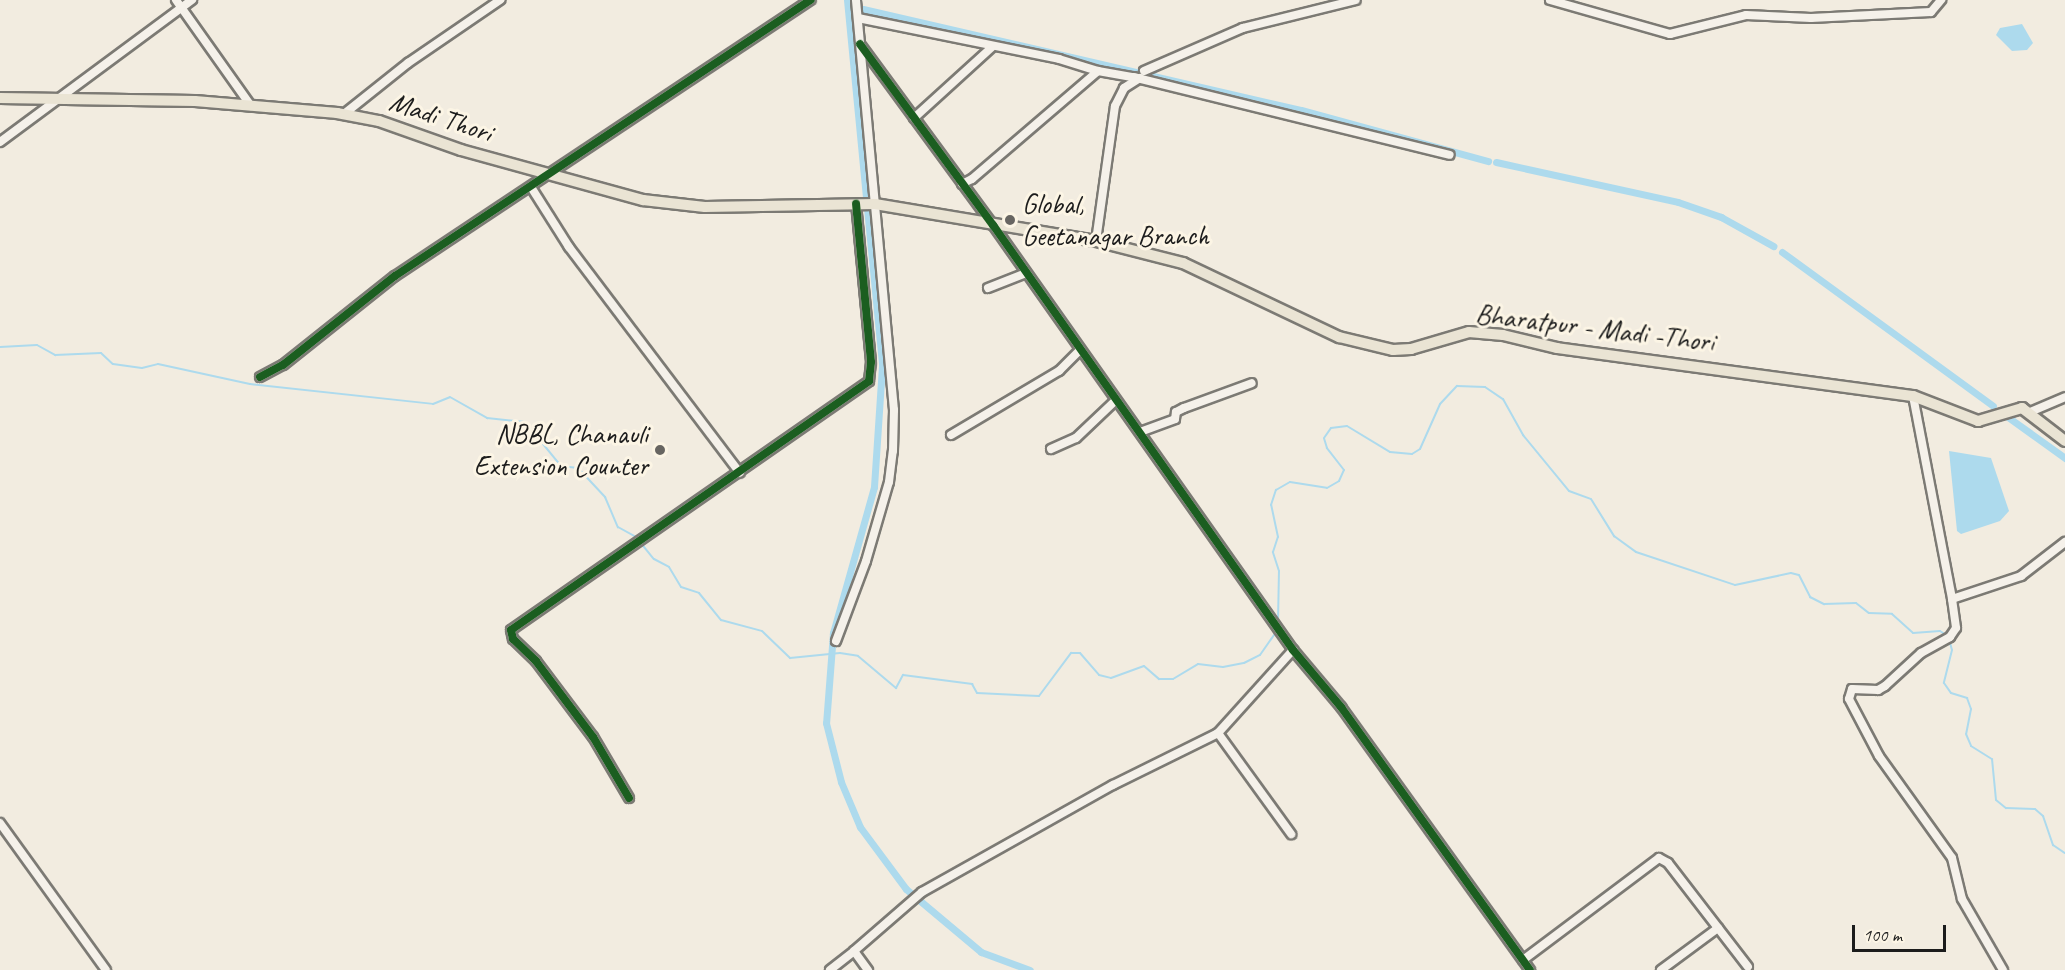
<!DOCTYPE html>
<html>
<head>
<meta charset="utf-8">
<style>
	body { margin:0 }
	#map { position:relative; width:2065px; height:970px; overflow:hidden; background:#f2ece0; font-family:Caveat,sans-serif }
	div>[style] { position:absolute }
	.water>* { inset:0; background:#addaed }
	.stream>* { height:2px; margin:-1px; padding:0 1px; transform-origin:1px; border-radius:1px; background:#addaed }
	.canal>* { height:7px; margin:-3.5px; padding:0 3.5px; transform-origin:3.5px; border-radius:3.5px; background:#addaed }
	.roads { filter:drop-shadow(2px 0 #7c7a74) drop-shadow(-2px 0 #7c7a74) drop-shadow(0 2px #7c7a74) drop-shadow(0 -2px #7c7a74) }
	.minor>* { height:8px; margin:-4px; padding:0 4px; transform-origin:4px; border-radius:4px; background:#f5f1ea }
	.major>* { height:10px; margin:-5px; padding:0 5px; transform-origin:5px; border-radius:5px; background:#eae4d4 }
	.cycleway>* { height:8px; margin:-4px; padding:0 4px; transform-origin:4px; border-radius:4px; background:#1b5e20 }
	.dots>* { width:16px; height:16px; translate:-50% -50%; box-sizing:border-box; border:3px solid #fcf5e5; border-radius:50% }
	span { translate:-50% -50%; white-space:nowrap; text-align:center; line-height:1.15; -webkit-text-stroke:6px #fcf5e5; paint-order:stroke }
	.street-label { font-size:28px; color:#1c1c1c }
	.poi-label { font-size:28px; color:#1c1c1c }
	.left { translate:0 -50%; text-align:left }
	.right { translate:-100% -50%; text-align:right }
	.scale { position:absolute; left:1852px; top:925px; width:94px; height:27px; box-sizing:border-box; border:3px solid #1c1c1c; border-top:0; padding-left:8px; font-size:18px; line-height:21px; white-space:nowrap; color:#1c1c1c; -webkit-text-stroke:4px #fcf5e5; paint-order:stroke }
</style>
</head>
<body>
<div id="map">
	<div class="water">
		<div style="clip-path:polygon(2022px 24px,2033px 43px,2027px 50px,2012px 51px,1996px 35px,2000px 28px)"></div>
		<div style="clip-path:polygon(1949px 451px,1991px 458px,2009px 511px,2000px 521px,1961px 534px,1957px 531px)"></div>
	</div>
	<div class="stream">
		<div style="left:0;top:347px;width:37px;rotate:-3deg"></div>
		<div style="left:37px;top:345px;width:21px;rotate:29deg"></div>
		<div style="left:55px;top:355px;width:46px;rotate:-2.5deg"></div>
		<div style="left:101px;top:353px;width:16px;rotate:43deg"></div>
		<div style="left:113px;top:364px;width:29px;rotate:8deg"></div>
		<div style="left:142px;top:368px;width:16px;rotate:-14deg"></div>
		<div style="left:158px;top:364px;width:94px;rotate:12.3deg"></div>
		<div style="left:250px;top:384px;width:184px;rotate:6.2deg"></div>
		<div style="left:433px;top:404px;width:18px;rotate:-22deg"></div>
		<div style="left:450px;top:397px;width:43px;rotate:29.6deg"></div>
		<div style="left:487px;top:418px;width:38px;rotate:6deg"></div>
		<div style="left:525px;top:422px;width:57px;rotate:50.7deg"></div>
		<div style="left:561px;top:466px;width:17px;rotate:7deg"></div>
		<div style="left:578px;top:468px;width:40px;rotate:47deg"></div>
		<div style="left:605px;top:497px;width:33px;rotate:67deg"></div>
		<div style="left:618px;top:527px;width:21px;rotate:29deg"></div>
		<div style="left:636px;top:537px;width:28px;rotate:51deg"></div>
		<div style="left:654px;top:559px;width:17px;rotate:28deg"></div>
		<div style="left:669px;top:567px;width:23px;rotate:59deg"></div>
		<div style="left:681px;top:587px;width:19px;rotate:18deg"></div>
		<div style="left:699px;top:593px;width:35px;rotate:51deg"></div>
		<div style="left:721px;top:620px;width:42px;rotate:15deg"></div>
		<div style="left:762px;top:631px;width:39px;rotate:44deg"></div>
		<div style="left:790px;top:658px;width:50px;rotate:-5.7deg"></div>
		<div style="left:840px;top:653px;width:18px;rotate:9deg"></div>
		<div style="left:858px;top:656px;width:50px;rotate:40.1deg"></div>
		<div style="left:896px;top:688px;width:15px;rotate:-62deg"></div>
		<div style="left:903px;top:675px;width:70px;rotate:7.4deg"></div>
		<div style="left:972px;top:684px;width:10px;rotate:61deg"></div>
		<div style="left:977px;top:693px;width:62px;rotate:2.8deg"></div>
		<div style="left:1039px;top:696px;width:54px;rotate:-53.3deg"></div>
		<div style="left:1071px;top:653px;width:9px"></div>
		<div style="left:1080px;top:653px;width:29px;rotate:49deg"></div>
		<div style="left:1099px;top:675px;width:12px;rotate:14deg"></div>
		<div style="left:1111px;top:678px;width:35px;rotate:-20deg"></div>
		<div style="left:1144px;top:666px;width:20px;rotate:41deg"></div>
		<div style="left:1159px;top:679px;width:14px"></div>
		<div style="left:1173px;top:679px;width:29px;rotate:-31deg"></div>
		<div style="left:1198px;top:664px;width:25px;rotate:7deg"></div>
		<div style="left:1223px;top:667px;width:21px;rotate:-11deg"></div>
		<div style="left:1244px;top:663px;width:18px;rotate:-27deg"></div>
		<div style="left:1260px;top:655px;width:29px;rotate:-55deg"></div>
		<div style="left:1278px;top:622px;width:51px;rotate:-88.9deg"></div>
		<div style="left:1279px;top:571px;width:20px;rotate:-108deg"></div>
		<div style="left:1273px;top:552px;width:16px;rotate:-72deg"></div>
		<div style="left:1278px;top:537px;width:33px;rotate:-102deg"></div>
		<div style="left:1271px;top:505px;width:16px;rotate:-72deg"></div>
		<div style="left:1276px;top:490px;width:16px;rotate:-30deg"></div>
		<div style="left:1290px;top:482px;width:37px;rotate:9deg"></div>
		<div style="left:1327px;top:488px;width:14px;rotate:-30deg"></div>
		<div style="left:1339px;top:481px;width:12px;rotate:-66deg"></div>
		<div style="left:1344px;top:470px;width:28px;rotate:-128deg"></div>
		<div style="left:1327px;top:448px;width:10px;rotate:-107deg"></div>
		<div style="left:1324px;top:438px;width:12px;rotate:-55deg"></div>
		<div style="left:1331px;top:428px;width:16px;rotate:-7deg"></div>
		<div style="left:1347px;top:426px;width:50px;rotate:31.2deg"></div>
		<div style="left:1390px;top:452px;width:22px;rotate:5deg"></div>
		<div style="left:1412px;top:454px;width:9px;rotate:-32deg"></div>
		<div style="left:1420px;top:449px;width:49px;rotate:-66deg"></div>
		<div style="left:1440px;top:404px;width:25px;rotate:-47deg"></div>
		<div style="left:1457px;top:386px;width:28px;rotate:2deg"></div>
		<div style="left:1485px;top:387px;width:22px;rotate:34deg"></div>
		<div style="left:1503px;top:399px;width:41px;rotate:60.9deg"></div>
		<div style="left:1523px;top:435px;width:72px;rotate:50.6deg"></div>
		<div style="left:1569px;top:491px;width:23px;rotate:20deg"></div>
		<div style="left:1591px;top:499px;width:44px;rotate:58.1deg"></div>
		<div style="left:1614px;top:536px;width:27px;rotate:36deg"></div>
		<div style="left:1636px;top:552px;width:104px;rotate:18.4deg"></div>
		<div style="left:1735px;top:585px;width:57px;rotate:-12.1deg"></div>
		<div style="left:1791px;top:573px;width:8px;rotate:14deg"></div>
		<div style="left:1799px;top:575px;width:25px;rotate:63deg"></div>
		<div style="left:1810px;top:597px;width:16px;rotate:27deg"></div>
		<div style="left:1824px;top:604px;width:32px;rotate:-2deg"></div>
		<div style="left:1856px;top:603px;width:16px;rotate:38deg"></div>
		<div style="left:1869px;top:613px;width:23px;rotate:2deg"></div>
		<div style="left:1892px;top:614px;width:28px;rotate:42deg"></div>
		<div style="left:1913px;top:633px;width:27px;rotate:-4deg"></div>
		<div style="left:1940px;top:631px;width:7px;rotate:34deg"></div>
		<div style="left:1949px;top:639px;width:11px;rotate:75deg"></div>
		<div style="left:1952px;top:650px;width:34px;rotate:104deg"></div>
		<div style="left:1944px;top:683px;width:12px;rotate:55deg"></div>
		<div style="left:1951px;top:693px;width:17px;rotate:17deg"></div>
		<div style="left:1967px;top:698px;width:12px;rotate:70deg"></div>
		<div style="left:1971px;top:709px;width:25px;rotate:101deg"></div>
		<div style="left:1966px;top:734px;width:13px;rotate:67deg"></div>
		<div style="left:1971px;top:746px;width:25px;rotate:32deg"></div>
		<div style="left:1992px;top:759px;width:41px;rotate:84.4deg"></div>
		<div style="left:1996px;top:800px;width:13px;rotate:39deg"></div>
		<div style="left:2006px;top:808px;width:29px;rotate:2deg"></div>
		<div style="left:2035px;top:809px;width:11px;rotate:41deg"></div>
		<div style="left:2043px;top:816px;width:31px;rotate:71deg"></div>
		<div style="left:2053px;top:845px;width:14px;rotate:34deg"></div>
	</div>
	<div class="canal">
		<div style="left:847px;top:0;width:368px;rotate:84.5deg"></div>
		<div style="left:882px;top:366px;width:121px;rotate:93.8deg"></div>
		<div style="left:874px;top:487px;width:152px;rotate:105.7deg"></div>
		<div style="left:833px;top:633px;width:90px;rotate:94.4deg"></div>
		<div style="left:826px;top:723px;width:61px;rotate:75.7deg"></div>
		<div style="left:841px;top:782px;width:49px;rotate:67.1deg"></div>
		<div style="left:860px;top:827px;width:77px;rotate:53.4deg"></div>
		<div style="left:906px;top:889px;width:98px;rotate:40deg"></div>
		<div style="left:981px;top:952px;width:52px;rotate:20.2deg"></div>
		<div style="left:863px;top:9px;width:449px;rotate:13deg"></div>
		<div style="left:1301px;top:110px;width:194px;rotate:15.3deg"></div>
		<div style="left:1496px;top:162px;width:186px;rotate:12.4deg"></div>
		<div style="left:1678px;top:202px;width:46px;rotate:19.2deg"></div>
		<div style="left:1721px;top:217px;width:60px;rotate:29.1deg"></div>
		<div style="left:1782px;top:252px;width:261px;rotate:36.1deg"></div>
		<div style="left:2005px;top:415px;width:74px;rotate:35.6deg"></div>
	</div>
	<div class="roads">
		<div class="minor">
			<div style="left:176px;top:0;width:130px;rotate:54.7deg"></div>
			<div style="left:1550px;top:0;width:125px;rotate:15.8deg"></div>
			<div style="left:1670px;top:34px;width:78px;rotate:-14deg"></div>
			<div style="left:1746px;top:15px;width:65px;rotate:2.6deg"></div>
			<div style="left:1811px;top:18px;width:120px;rotate:-2.9deg"></div>
			<div style="left:1931px;top:12px;width:16px;rotate:-50deg"></div>
			<div style="left:858px;top:18px;width:205px;rotate:11.5deg"></div>
			<div style="left:1059px;top:59px;width:41px;rotate:17.1deg"></div>
			<div style="left:860px;top:44px;width:225px;rotate:53.7deg"></div>
			<div style="left:993px;top:225px;width:520px;rotate:54.78deg"></div>
			<div style="left:1293px;top:650px;width:75px;rotate:49.9deg"></div>
			<div style="left:1341px;top:707px;width:324px;rotate:54.3deg"></div>
			<div style="left:1144px;top:71px;width:108px;rotate:-23.5deg"></div>
			<div style="left:1243px;top:28px;width:116px;rotate:-13.9deg"></div>
			<div style="left:1133px;top:77px;width:326px;rotate:13.8deg"></div>
			<div style="left:344px;top:114px;width:82px;rotate:-38.6deg"></div>
			<div style="left:408px;top:63px;width:112px;rotate:-34.4deg"></div>
			<div style="left:914px;top:118px;width:105px;rotate:-42.3deg"></div>
			<div style="left:0;top:142px;width:239px;rotate:-36.5deg"></div>
			<div style="left:962px;top:184px;width:11px;rotate:-27deg"></div>
			<div style="left:972px;top:179px;width:166px;rotate:-40.6deg"></div>
			<div style="left:1098px;top:71px;width:40px;rotate:10deg"></div>
			<div style="left:531px;top:187px;width:71px;rotate:57.7deg"></div>
			<div style="left:569px;top:247px;width:283px;rotate:52.9deg"></div>
			<div style="left:1096px;top:241px;width:136px;rotate:-82deg"></div>
			<div style="left:1115px;top:106px;width:20px;rotate:-63deg"></div>
			<div style="left:1124px;top:88px;width:19px;rotate:-32deg"></div>
			<div style="left:988px;top:288px;width:41px;rotate:-21.5deg"></div>
			<div style="left:260px;top:377px;width:26px;rotate:-28deg"></div>
			<div style="left:283px;top:365px;width:143px;rotate:-38.5deg"></div>
			<div style="left:395px;top:276px;width:499px;rotate:-33.6deg"></div>
			<div style="left:1913px;top:396px;width:207px;rotate:79.1deg"></div>
			<div style="left:1952px;top:599px;width:73px;rotate:-18.4deg"></div>
			<div style="left:2021px;top:576px;width:56px;rotate:-37.7deg"></div>
			<div style="left:2030px;top:412px;width:38px;rotate:-23deg"></div>
			<div style="left:1140px;top:432px;width:37px;rotate:-20deg"></div>
			<div style="left:1175px;top:419px;width:7px;rotate:-82deg"></div>
			<div style="left:1176px;top:412px;width:9px;rotate:-27deg"></div>
			<div style="left:1184px;top:408px;width:72px;rotate:-20.2deg"></div>
			<div style="left:951px;top:435px;width:126px;rotate:-30.7deg"></div>
			<div style="left:1059px;top:371px;width:30px;rotate:-45deg"></div>
			<div style="left:1051px;top:449px;width:27px;rotate:-24deg"></div>
			<div style="left:1076px;top:438px;width:55px;rotate:-43.5deg"></div>
			<div style="left:1952px;top:599px;width:29px;rotate:82deg"></div>
			<div style="left:1956px;top:628px;width:11px;rotate:124deg"></div>
			<div style="left:1950px;top:637px;width:33px;rotate:151deg"></div>
			<div style="left:1921px;top:653px;width:49px;rotate:137.5deg"></div>
			<div style="left:1885px;top:686px;width:8px;rotate:150deg"></div>
			<div style="left:1878px;top:690px;width:26px;rotate:-178deg"></div>
			<div style="left:1852px;top:689px;width:10px;rotate:107deg"></div>
			<div style="left:1849px;top:699px;width:64px;rotate:62.2deg"></div>
			<div style="left:1879px;top:756px;width:125px;rotate:54.4deg"></div>
			<div style="left:1952px;top:858px;width:42px;rotate:76.3deg"></div>
			<div style="left:1962px;top:899px;width:82px;rotate:60deg"></div>
			<div style="left:836px;top:641px;width:85px;rotate:-69.4deg"></div>
			<div style="left:866px;top:561px;width:82px;rotate:-73.8deg"></div>
			<div style="left:889px;top:482px;width:31px;rotate:-83deg"></div>
			<div style="left:893px;top:451px;width:41px;rotate:-88.6deg"></div>
			<div style="left:894px;top:410px;width:412px;rotate:-95.3deg"></div>
			<div style="left:1218px;top:733px;width:125px;rotate:54.1deg"></div>
			<div style="left:629px;top:798px;width:71px;rotate:-120.5deg"></div>
			<div style="left:593px;top:737px;width:95px;rotate:-126.9deg"></div>
			<div style="left:536px;top:661px;width:32px;rotate:-136deg"></div>
			<div style="left:513px;top:639px;width:9px;rotate:-103deg"></div>
			<div style="left:511px;top:630px;width:436px;rotate:-34.8deg"></div>
			<div style="left:869px;top:381px;width:19px;rotate:-84deg"></div>
			<div style="left:871px;top:362px;width:159px;rotate:-95.4deg"></div>
			<div style="left:0;top:823px;width:181px;rotate:54.2deg"></div>
			<div style="left:854px;top:951px;width:90px;rotate:-40.9deg"></div>
			<div style="left:922px;top:892px;width:219px;rotate:-29.3deg"></div>
			<div style="left:1113px;top:785px;width:117px;rotate:-26.3deg"></div>
			<div style="left:1218px;top:733px;width:112px;rotate:-47.9deg"></div>
			<div style="left:1523px;top:960px;width:170px;rotate:-36.9deg"></div>
			<div style="left:1659px;top:858px;width:10px;rotate:29deg"></div>
			<div style="left:1668px;top:863px;width:131px;rotate:52.4deg"></div>
			<div style="left:830px;top:970px;width:31px;rotate:-38deg"></div>
			<div style="left:854px;top:951px;width:24px;rotate:54deg"></div>
			<div style="left:1661px;top:970px;width:71px;rotate:-36.4deg"></div>
		</div>
		<div class="major">
			<div style="left:0;top:98px;width:195px;rotate:0.9deg"></div>
			<div style="left:195px;top:101px;width:143px;rotate:4.8deg"></div>
			<div style="left:337px;top:113px;width:43px;rotate:10.8deg"></div>
			<div style="left:379px;top:121px;width:87px;rotate:19.5deg"></div>
			<div style="left:461px;top:150px;width:189px;rotate:15.4deg"></div>
			<div style="left:643px;top:200px;width:62px;rotate:6.4deg"></div>
			<div style="left:705px;top:207px;width:170px;rotate:-1deg"></div>
			<div style="left:875px;top:204px;width:224px;rotate:9.5deg"></div>
			<div style="left:1096px;top:241px;width:90px;rotate:14.2deg"></div>
			<div style="left:1183px;top:263px;width:173px;rotate:25.4deg"></div>
			<div style="left:1339px;top:337px;width:56px;rotate:13.5deg"></div>
			<div style="left:1393px;top:350px;width:18px;rotate:-3deg"></div>
			<div style="left:1411px;top:349px;width:60px;rotate:-16.3deg"></div>
			<div style="left:1469px;top:332px;width:34px;rotate:5deg"></div>
			<div style="left:1503px;top:335px;width:56px;rotate:13.5deg"></div>
			<div style="left:1557px;top:348px;width:359px;rotate:7.7deg"></div>
			<div style="left:1913px;top:396px;width:70px;rotate:21deg"></div>
			<div style="left:1978px;top:421px;width:46px;rotate:-16.5deg"></div>
			<div style="left:2022px;top:408px;width:54px;rotate:37.5deg"></div>
		</div>
	</div>
	<div class="cycleway">
		<div style="left:860px;top:44px;width:225px;rotate:53.7deg"></div>
		<div style="left:993px;top:225px;width:520px;rotate:54.78deg"></div>
		<div style="left:1293px;top:650px;width:75px;rotate:49.9deg"></div>
		<div style="left:1341px;top:707px;width:324px;rotate:54.3deg"></div>
		<div style="left:260px;top:377px;width:26px;rotate:-28deg"></div>
		<div style="left:283px;top:365px;width:143px;rotate:-38.5deg"></div>
		<div style="left:395px;top:276px;width:499px;rotate:-33.6deg"></div>
		<div style="left:629px;top:798px;width:71px;rotate:-120.5deg"></div>
		<div style="left:593px;top:737px;width:95px;rotate:-126.9deg"></div>
		<div style="left:536px;top:661px;width:32px;rotate:-136deg"></div>
		<div style="left:513px;top:639px;width:9px;rotate:-103deg"></div>
		<div style="left:511px;top:630px;width:436px;rotate:-34.8deg"></div>
		<div style="left:869px;top:381px;width:19px;rotate:-84deg"></div>
		<div style="left:871px;top:362px;width:159px;rotate:-95.4deg"></div>
	</div>
	<div class="dots">
		<div style="left:1010px;top:220px;background:#676561"></div>
		<div style="left:660px;top:450px;background:#676561"></div>
	</div>
	<div class="street-label">
		<span style="left:441px;top:117px;rotate:18deg">Madi Thori</span>
		<span style="left:1595px;top:328px;rotate:7deg">Bharatpur - Madi -Thori</span>
	</div>
	<div class="poi-label">
		<span class="left" style="left:1022px;top:220px">Global,<br>Geetanagar Branch</span>
		<span class="right" style="left:648px;top:450px">NBBL, Chanauli<br>Extension Counter</span>
	</div>
	<div class="scale">100 m</div>
</div>
</body>
</html>
